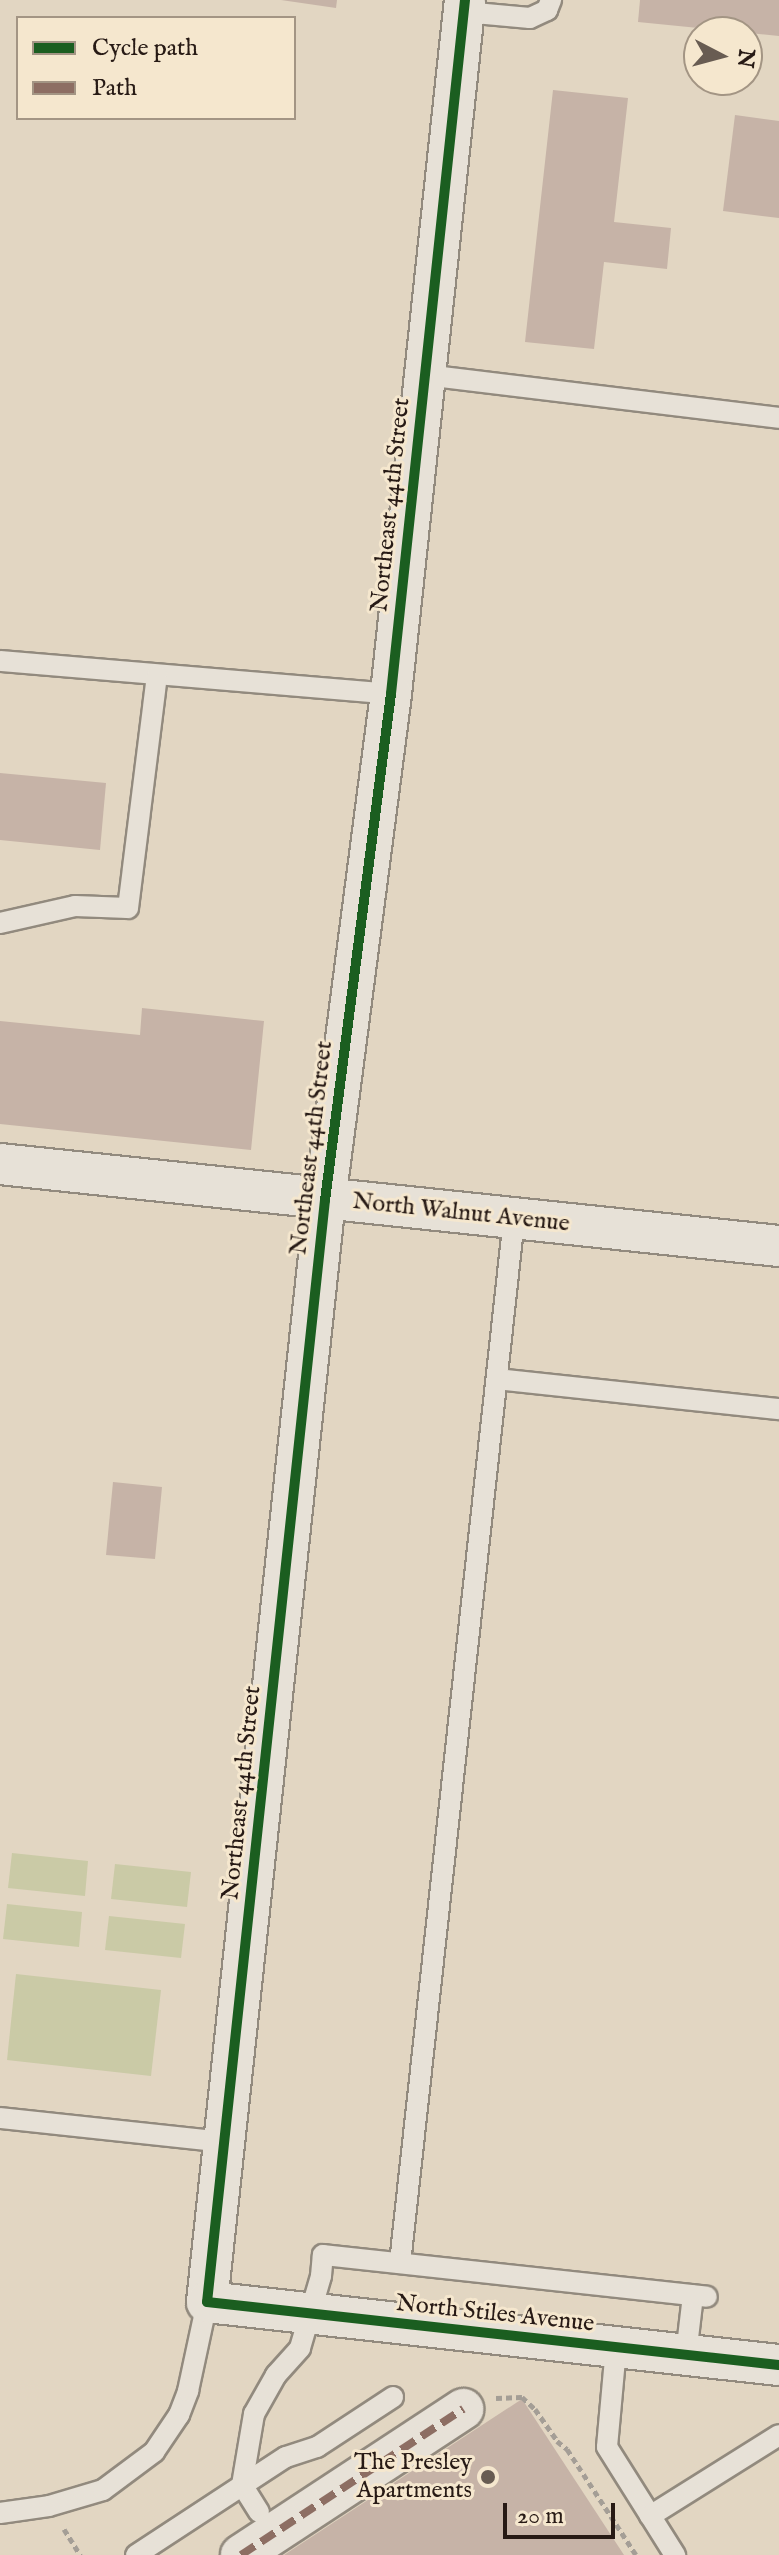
<!DOCTYPE html>
<html>
<head>
<meta charset="utf-8">
<style>
	body { margin:0 }
	#map { position:relative; width:779px; height:2555px; overflow:hidden; background:#e2d6c2; font-family:"IM FELL English",serif }
	div>[style] { position:absolute }
	.green>* { inset:0; background:#cacaa6 }
	.building>* { inset:0; background:#c6b3a7 }
	.path>* { height:5px; margin-top:-2.5px; transform-origin:0; background:repeating-linear-gradient(90deg,#a49e96 0 6px,transparent 0 10px) }
	.roads { filter:drop-shadow(2px 0 #928a7e) drop-shadow(-2px 0 #928a7e) drop-shadow(0 2px #928a7e) drop-shadow(0 -2px #928a7e) }
	.lane>* { height:20px; margin:-10px; padding:0 10px; transform-origin:10px; border-radius:10px; background:#e7e1d7 }
	.street>* { height:40px; margin:-20px; padding:0 20px; transform-origin:20px; border-radius:20px; background:#e7e1d7 }
	.quiet>* { height:8px; margin-top:-4px; transform-origin:0; background:repeating-linear-gradient(90deg,#8d6e63 0 16px,transparent 0 24px) }
	.cycleway>* { height:10px; margin:-5px; padding:0 5px; transform-origin:5px; border-radius:5px; background:#1b5e20 }
	.dots>* { width:22px; height:22px; translate:-50% -50%; box-sizing:border-box; border:4px solid #f5e7ce; border-radius:50% }
	span { translate:-50% -50%; white-space:nowrap; text-align:center; line-height:1.15; -webkit-text-stroke:6px #f5e7ce; paint-order:stroke }
	.street-label { font-size:24px; color:#271a15 }
	.poi-label { font-size:24px; color:#271a15 }
	.right { translate:-100% -50%; text-align:right }
	.legend { position:absolute; left:16px; top:16px; width:280px; height:104px; box-sizing:border-box; background:#f5e7ce; border:2px solid #a39584; margin:0; padding:10px 14px; list-style:none; font-size:24px; color:#271a15 }
	.legend li { display:flex; align-items:center; gap:16px; height:40px }
	.legend b { width:40px; border:2px solid #a39584 }
	.north { position:absolute; left:683px; top:16px; width:80px; height:80px; box-sizing:border-box; background:#f5e7ce; border:2px solid #a39584; border-radius:50%; rotate:96deg; font-size:22px; font-weight:700; line-height:32px; text-align:center; color:#271a15 }
	.north::after { content:''; display:block; margin:auto; width:28px; height:36px; background:#685c52; clip-path:polygon(50% 0,100% 100%,50% 72%,0 100%) }
	.scale { position:absolute; left:503px; top:2503px; width:112px; height:36px; box-sizing:border-box; border:4px solid #271a15; border-top:0; padding-left:10px; font-size:24px; line-height:28px; white-space:nowrap; color:#271a15; -webkit-text-stroke:6px #f5e7ce; paint-order:stroke }
</style>
</head>
<body>
<div id="map">
	<div class="green">
		<div style="clip-path:polygon(12px 1853px,88px 1861px,85px 1896px,8px 1888px)"></div>
		<div style="clip-path:polygon(115px 1864px,191px 1872px,187px 1907px,111px 1899px)"></div>
		<div style="clip-path:polygon(7px 1904px,82px 1912px,79px 1947px,3px 1939px)"></div>
		<div style="clip-path:polygon(109px 1916px,185px 1924px,181px 1958px,105px 1950px)"></div>
		<div style="clip-path:polygon(16px 1974px,161px 1990px,151px 2076px,7px 2060px)"></div>
	</div>
	<div class="building">
		<div style="clip-path:polygon(281px 0,337px 0,336px 8px)"></div>
		<div style="clip-path:polygon(640px 0,779px 0,779px 36px,638px 22px)"></div>
		<div style="clip-path:polygon(553px 90px,628px 98px,614px 222px,671px 228px,667px 269px,604px 262px,594px 349px,525px 342px)"></div>
		<div style="clip-path:polygon(735px 115px,779px 121px,779px 218px,723px 211px)"></div>
		<div style="clip-path:polygon(0 773px,106px 783px,100px 850px,0 840px)"></div>
		<div style="clip-path:polygon(142px 1008px,264px 1021px,251px 1150px,0 1124px,0 1021px,140px 1035px)"></div>
		<div style="clip-path:polygon(113px 1482px,162px 1487px,155px 1559px,106px 1555px)"></div>
		<div style="clip-path:polygon(522px 2399px,624px 2555px,284px 2555px)"></div>
	</div>
	<div class="path">
		<div style="left:496px;top:2398px;width:26px;rotate:-2deg"></div>
		<div style="left:522px;top:2397px;width:18px;rotate:43deg"></div>
		<div style="left:535px;top:2409px;width:39px;rotate:55deg"></div>
		<div style="left:557px;top:2441px;width:13px;rotate:39deg"></div>
		<div style="left:567px;top:2449px;width:126px;rotate:56.9deg"></div>
		<div style="left:64px;top:2529px;width:31px;rotate:58deg"></div>
	</div>
	<div class="roads">
		<div class="lane">
			<div style="left:464px;top:12px;width:66px;rotate:5.2deg"></div>
			<div style="left:530px;top:18px;width:19px;rotate:-25deg"></div>
			<div style="left:547px;top:10px;width:11px;rotate:-68deg"></div>
			<div style="left:425px;top:375px;width:357px;rotate:6.9deg"></div>
			<div style="left:0;top:661px;width:392px;rotate:4.8deg"></div>
			<div style="left:0;top:923px;width:77px;rotate:-12.8deg"></div>
			<div style="left:75px;top:906px;width:53px;rotate:2.2deg"></div>
			<div style="left:128px;top:908px;width:234px;rotate:-82.9deg"></div>
			<div style="left:497px;top:1379px;width:284px;rotate:6.1deg"></div>
			<div style="left:0;top:2118px;width:226px;rotate:6.1deg"></div>
			<div style="left:400px;top:2263px;width:1050px;rotate:-83.77deg"></div>
			<div style="left:616px;top:2348px;width:99px;rotate:95.2deg"></div>
			<div style="left:607px;top:2447px;width:128px;rotate:57.8deg"></div>
			<div style="left:686px;top:2355px;width:60px;rotate:-83.3deg"></div>
			<div style="left:259px;top:2512px;width:32px;rotate:-122deg"></div>
			<div style="left:242px;top:2485px;width:72px;rotate:-80.4deg"></div>
			<div style="left:254px;top:2414px;width:45px;rotate:-60.6deg"></div>
			<div style="left:276px;top:2375px;width:36px;rotate:-48deg"></div>
			<div style="left:300px;top:2348px;width:75px;rotate:-73.7deg"></div>
			<div style="left:321px;top:2276px;width:21px;rotate:-85deg"></div>
			<div style="left:323px;top:2255px;width:386px;rotate:6.2deg"></div>
			<div style="left:0;top:2513px;width:49px;rotate:-8.1deg"></div>
			<div style="left:49px;top:2506px;width:56px;rotate:-16.5deg"></div>
			<div style="left:103px;top:2490px;width:64px;rotate:-36.7deg"></div>
			<div style="left:154px;top:2452px;width:45px;rotate:-56deg"></div>
			<div style="left:179px;top:2415px;width:26px;rotate:-69deg"></div>
			<div style="left:188px;top:2391px;width:91px;rotate:-77.9deg"></div>
			<div style="left:650px;top:2516px;width:152px;rotate:-32.1deg"></div>
			<div style="left:136px;top:2555px;width:179px;rotate:-33.2deg"></div>
			<div style="left:286px;top:2457px;width:33px;rotate:-18deg"></div>
			<div style="left:317px;top:2447px;width:91px;rotate:-33.3deg"></div>
		</div>
		<div class="street">
			<div style="left:465px;top:0;width:698px;rotate:96.09deg"></div>
			<div style="left:391px;top:694px;width:510px;rotate:97.43deg"></div>
			<div style="left:325px;top:1200px;width:1108px;rotate:96.11deg"></div>
			<div style="left:207px;top:2302px;width:575px;rotate:6.29deg"></div>
			<div style="left:0;top:1164px;width:783px;rotate:6.01deg"></div>
			<div style="left:241px;top:2555px;width:266px;rotate:-33.3deg"></div>
		</div>
	</div>
	<div class="quiet">
		<div style="left:241px;top:2555px;width:266px;rotate:-33.3deg"></div>
	</div>
	<div class="cycleway">
		<div style="left:465px;top:0;width:698px;rotate:96.09deg"></div>
		<div style="left:391px;top:694px;width:510px;rotate:97.43deg"></div>
		<div style="left:325px;top:1200px;width:1108px;rotate:96.11deg"></div>
		<div style="left:207px;top:2302px;width:575px;rotate:6.29deg"></div>
	</div>
	<div class="dots">
		<div style="left:488px;top:2477px;background:#685c52"></div>
	</div>
	<div class="street-label">
		<span style="left:391px;top:505px;rotate:-84deg">Northeast 44th Street</span>
		<span style="left:312px;top:1148px;rotate:-83deg">Northeast 44th Street</span>
		<span style="left:461px;top:1213px;rotate:6deg">North Walnut Avenue</span>
		<span style="left:242px;top:1793px;rotate:-84deg">Northeast 44th Street</span>
		<span style="left:495px;top:2314px;rotate:6deg">North Stiles Avenue</span>
	</div>
	<div class="poi-label">
		<span class="right" style="left:472px;top:2477px">The Presley<br>Apartments</span>
	</div>
	<ul class="legend">
	<li><b style="height:10px;background:#1b5e20"></b>Cycle path</li>
	<li><b style="height:10px;background:#8d6e63"></b>Path</li>
	</ul>
	<div class="north">N</div>
	<div class="scale">20 m</div>
</div>
</body>
</html>
